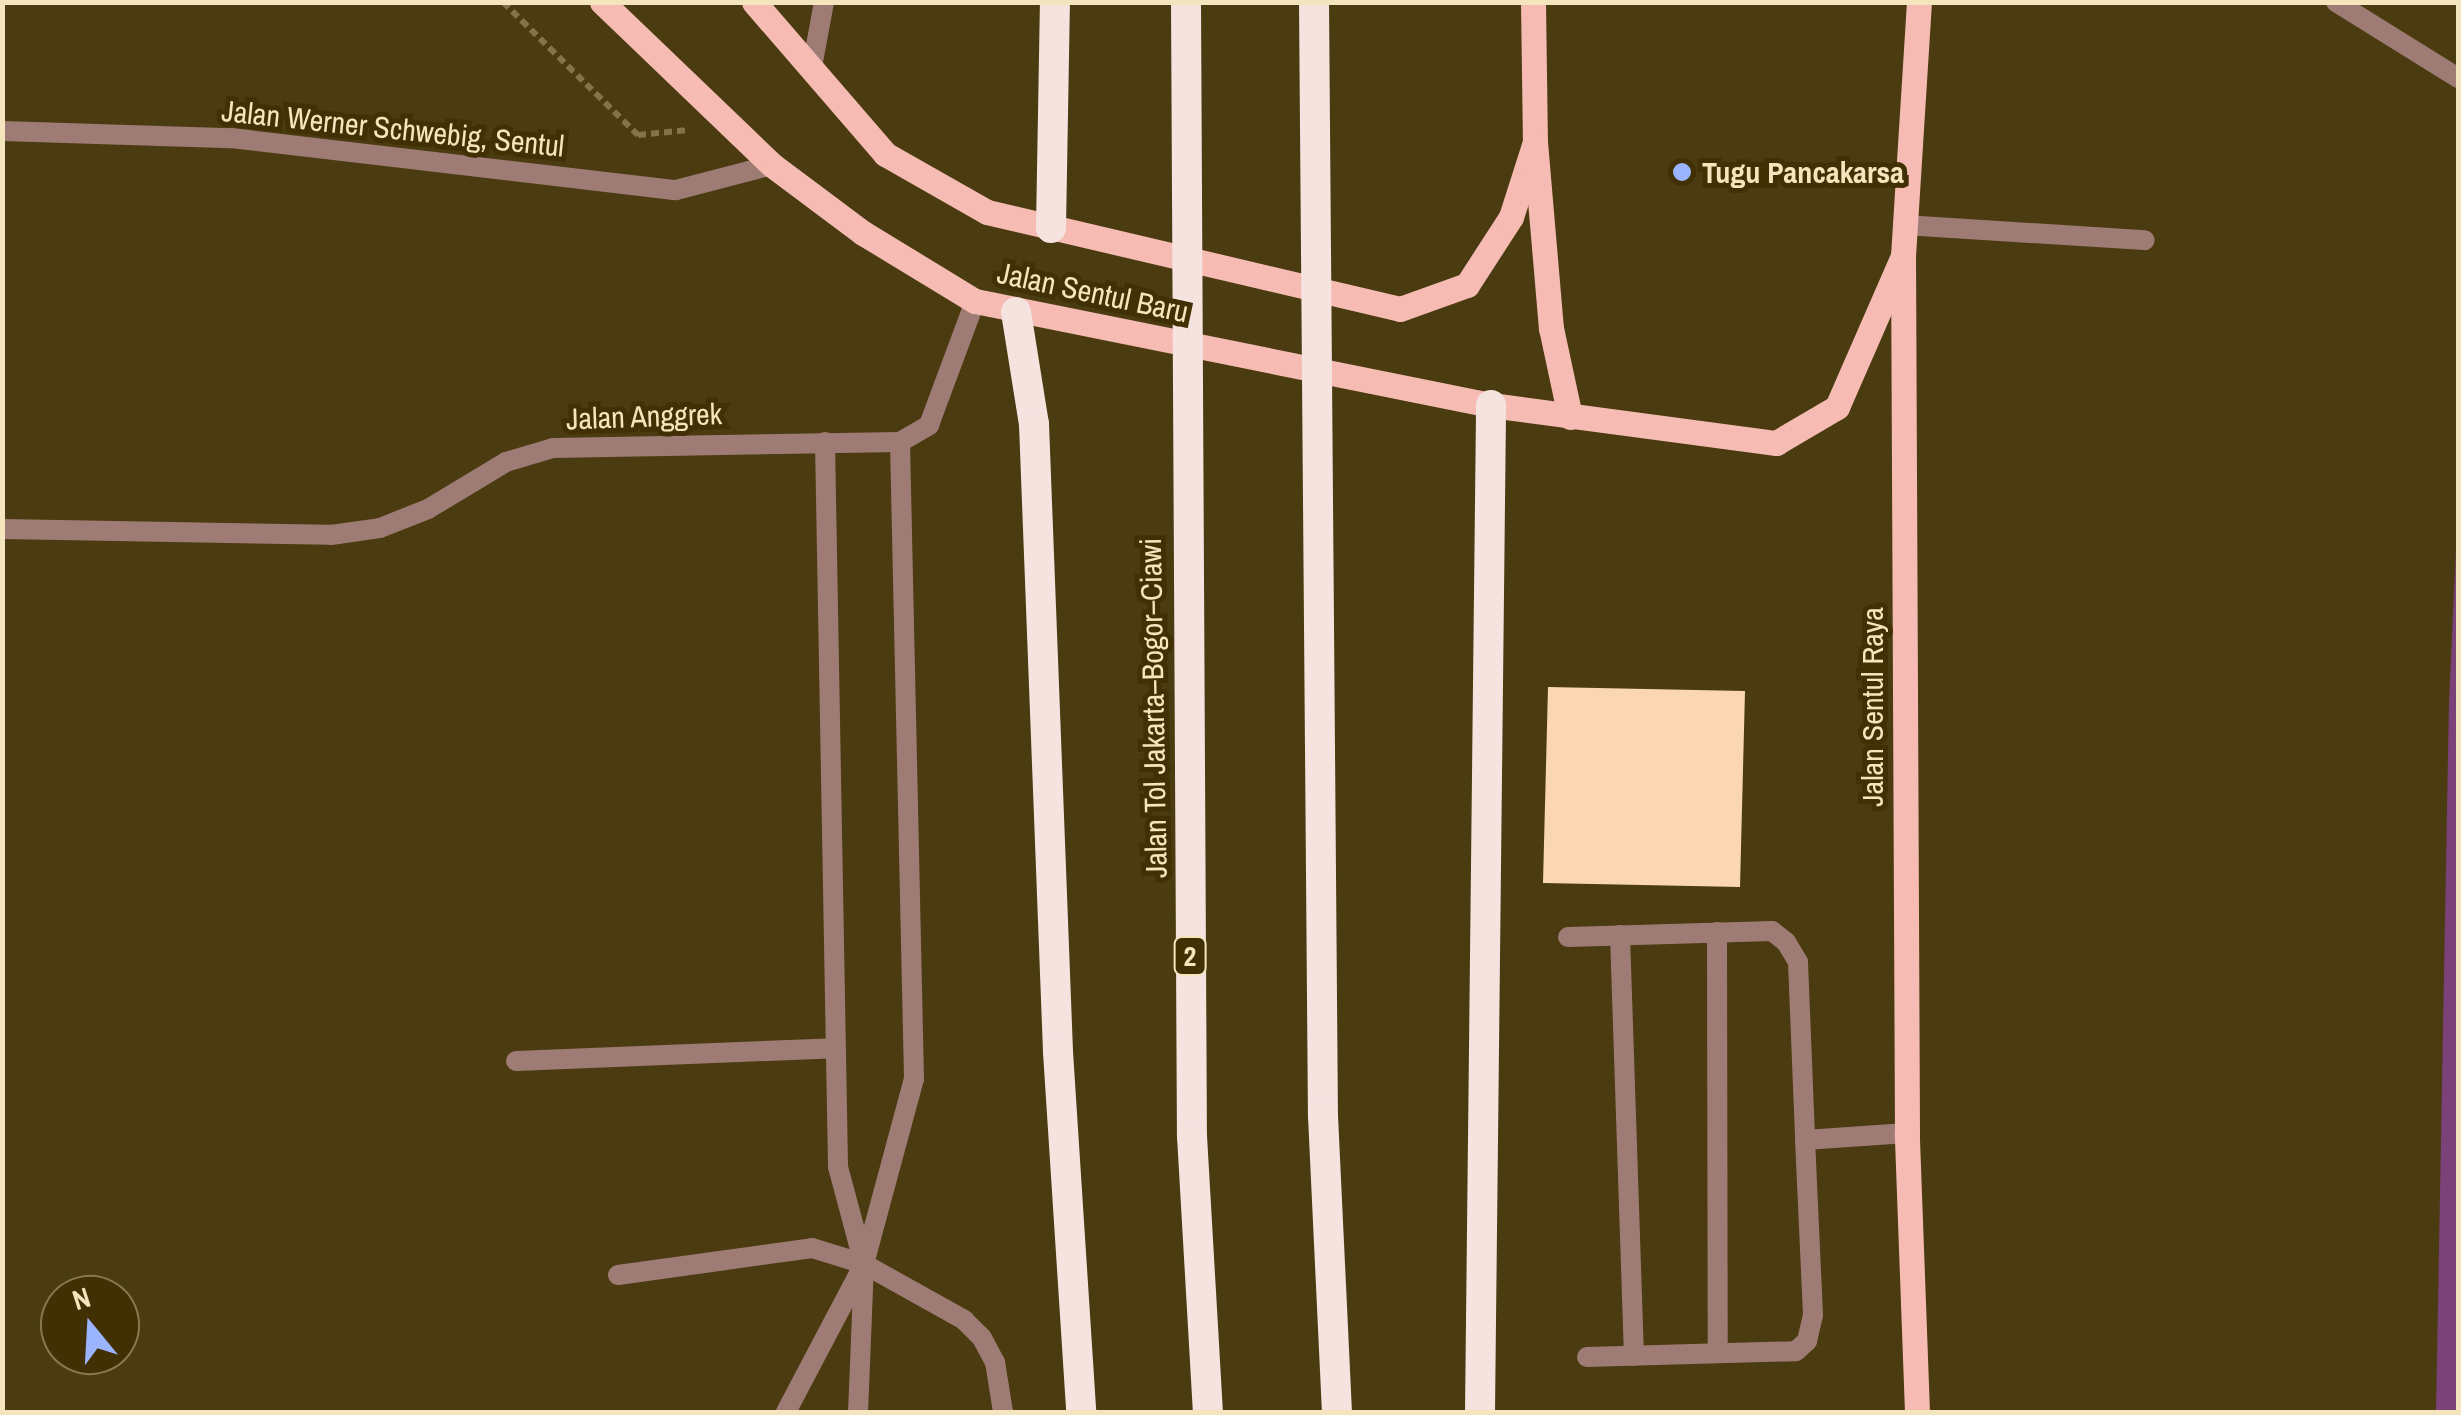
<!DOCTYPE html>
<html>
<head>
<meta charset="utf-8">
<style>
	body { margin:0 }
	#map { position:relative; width:2461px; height:1415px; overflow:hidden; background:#4a3b10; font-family:"Archivo Narrow",sans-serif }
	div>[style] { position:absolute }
	.green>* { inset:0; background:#7b4179 }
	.building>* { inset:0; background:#fad7b2 }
	.path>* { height:6px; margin-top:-3px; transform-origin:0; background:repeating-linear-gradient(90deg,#82734a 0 8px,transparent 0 13px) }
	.service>* { height:20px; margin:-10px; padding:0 10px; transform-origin:10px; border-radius:10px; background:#9f7b75 }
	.minor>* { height:20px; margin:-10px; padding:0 10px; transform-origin:10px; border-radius:10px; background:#9f7b75 }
	.primary>* { height:25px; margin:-12.5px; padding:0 12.5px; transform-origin:12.5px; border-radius:12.5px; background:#f6bbb2 }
	.motorway>* { height:30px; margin:-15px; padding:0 15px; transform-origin:15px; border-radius:15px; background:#f5e3e0 }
	.dots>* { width:28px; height:28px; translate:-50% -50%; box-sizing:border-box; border:5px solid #403004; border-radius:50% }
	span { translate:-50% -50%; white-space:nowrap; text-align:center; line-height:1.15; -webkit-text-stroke:10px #403004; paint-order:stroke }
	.shield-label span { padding:2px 8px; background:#403004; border:2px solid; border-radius:8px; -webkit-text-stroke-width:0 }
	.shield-label { font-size:28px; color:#f4e5bf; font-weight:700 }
	.street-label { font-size:30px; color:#f4e5bf }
	.poi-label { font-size:30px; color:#f4e5bf; font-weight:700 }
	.left { translate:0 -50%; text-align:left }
	.frame { position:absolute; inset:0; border:5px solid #f4e5bf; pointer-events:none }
	.north { position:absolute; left:40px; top:1275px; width:100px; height:100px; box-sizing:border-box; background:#403004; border:2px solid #88784f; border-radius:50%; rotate:342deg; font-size:28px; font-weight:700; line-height:40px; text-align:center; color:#f4e5bf }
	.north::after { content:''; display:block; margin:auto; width:35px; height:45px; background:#9ab5fd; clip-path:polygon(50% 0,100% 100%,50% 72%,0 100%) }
</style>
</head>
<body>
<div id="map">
	<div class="green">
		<div style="clip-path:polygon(2458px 507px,2458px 1412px,2436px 1412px,2449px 701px)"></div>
	</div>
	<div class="building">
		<div style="clip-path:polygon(1548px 687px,1745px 691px,1740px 887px,1543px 883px)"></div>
	</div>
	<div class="path">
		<div style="left:503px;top:2px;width:190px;rotate:44.6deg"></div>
		<div style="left:638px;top:135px;width:50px;rotate:-5.7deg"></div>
	</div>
	<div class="service">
		<div style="left:1717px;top:932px;width:421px;rotate:89.9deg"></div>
		<div style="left:1620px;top:935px;width:421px;rotate:88.1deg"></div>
		<div style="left:1568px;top:937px;width:204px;rotate:-1.7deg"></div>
		<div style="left:1772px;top:931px;width:18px;rotate:38deg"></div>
		<div style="left:1786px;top:942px;width:23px;rotate:59deg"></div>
		<div style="left:1798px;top:962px;width:178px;rotate:87.7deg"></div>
		<div style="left:516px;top:1061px;width:319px;rotate:-2.3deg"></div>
		<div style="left:618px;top:1275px;width:196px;rotate:-7.9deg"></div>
		<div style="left:812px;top:1248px;width:54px;rotate:17.1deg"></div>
		<div style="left:864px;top:1264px;width:115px;rotate:29.2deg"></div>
		<div style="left:964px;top:1320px;width:25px;rotate:45deg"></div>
		<div style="left:982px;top:1338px;width:27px;rotate:62deg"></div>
		<div style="left:995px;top:1362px;width:51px;rotate:80.9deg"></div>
		<div style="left:1587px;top:1357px;width:209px;rotate:-1.6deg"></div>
		<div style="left:1796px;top:1351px;width:15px;rotate:-42deg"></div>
		<div style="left:1807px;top:1341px;width:27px;rotate:-77deg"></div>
		<div style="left:1813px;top:1315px;width:175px;rotate:-92.6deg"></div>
		<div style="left:1805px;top:1140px;width:102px;rotate:-3.9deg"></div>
	</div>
	<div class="minor">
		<div style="left:2336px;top:2px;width:144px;rotate:31.9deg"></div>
		<div style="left:812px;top:67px;width:66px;rotate:-79.5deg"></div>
		<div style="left:2px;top:131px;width:229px;rotate:1.8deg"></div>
		<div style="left:231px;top:138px;width:448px;rotate:6.7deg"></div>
		<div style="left:676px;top:190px;width:99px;rotate:-14.6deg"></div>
		<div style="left:1904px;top:225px;width:241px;rotate:3.6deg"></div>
		<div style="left:825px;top:442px;width:725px;rotate:88.97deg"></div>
		<div style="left:838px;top:1167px;width:100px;rotate:75deg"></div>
		<div style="left:864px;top:1264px;width:148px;rotate:92.3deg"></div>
		<div style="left:2px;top:529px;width:329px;rotate:1deg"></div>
		<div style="left:331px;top:535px;width:49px;rotate:-8.1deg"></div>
		<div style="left:380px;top:528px;width:52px;rotate:-21.6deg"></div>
		<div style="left:428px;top:509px;width:91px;rotate:-31.1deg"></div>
		<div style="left:506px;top:462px;width:49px;rotate:-16.6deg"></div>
		<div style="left:553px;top:448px;width:347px;rotate:-1deg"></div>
		<div style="left:900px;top:442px;width:34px;rotate:-30deg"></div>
		<div style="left:929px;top:425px;width:132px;rotate:-69.6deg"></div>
		<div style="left:786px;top:1412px;width:167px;rotate:-62.2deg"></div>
		<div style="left:864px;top:1264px;width:192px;rotate:-74.9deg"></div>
		<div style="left:914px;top:1079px;width:637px;rotate:-91.26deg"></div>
	</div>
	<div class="primary">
		<div style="left:602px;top:2px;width:236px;rotate:43.8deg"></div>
		<div style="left:772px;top:165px;width:114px;rotate:36.8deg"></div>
		<div style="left:863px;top:233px;width:131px;rotate:31.3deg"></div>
		<div style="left:975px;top:301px;width:526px;rotate:11.4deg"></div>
		<div style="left:1491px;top:405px;width:288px;rotate:7.6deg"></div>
		<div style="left:1776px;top:443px;width:71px;rotate:-30.5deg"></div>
		<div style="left:1837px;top:407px;width:165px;rotate:-66.4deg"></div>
		<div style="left:754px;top:2px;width:201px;rotate:49.2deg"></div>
		<div style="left:885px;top:154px;width:117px;rotate:29.6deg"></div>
		<div style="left:987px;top:212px;width:424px;rotate:13.2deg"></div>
		<div style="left:1400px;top:309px;width:71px;rotate:-19.7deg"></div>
		<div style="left:1467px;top:285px;width:81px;rotate:-57.1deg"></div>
		<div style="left:1511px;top:217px;width:79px;rotate:-72.3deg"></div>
		<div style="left:1533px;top:2px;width:140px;rotate:89.2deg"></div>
		<div style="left:1535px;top:142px;width:187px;rotate:85.1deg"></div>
		<div style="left:1551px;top:328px;width:91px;rotate:77.9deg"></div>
		<div style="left:1917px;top:1412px;width:279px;rotate:-92.1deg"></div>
		<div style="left:1907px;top:1133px;width:877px;rotate:-90.26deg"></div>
		<div style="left:1903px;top:256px;width:255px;rotate:-86.4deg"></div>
	</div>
	<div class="motorway">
		<div style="left:1186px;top:2px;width:1134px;rotate:89.7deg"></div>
		<div style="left:1192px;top:1136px;width:276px;rotate:86.7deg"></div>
		<div style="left:1314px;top:2px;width:1114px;rotate:89.54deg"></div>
		<div style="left:1323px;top:1116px;width:296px;rotate:87.3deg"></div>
		<div style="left:1051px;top:228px;width:226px;rotate:-89deg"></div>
		<div style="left:1016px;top:312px;width:113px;rotate:80.9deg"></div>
		<div style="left:1034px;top:424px;width:628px;rotate:87.81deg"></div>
		<div style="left:1058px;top:1052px;width:361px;rotate:86.3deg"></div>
		<div style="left:1480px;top:1412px;width:1007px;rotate:-89.37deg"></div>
	</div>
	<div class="dots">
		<div style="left:1682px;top:172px;background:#9ab5fd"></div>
	</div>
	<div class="shield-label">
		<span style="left:1190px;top:956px">2</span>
	</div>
	<div class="street-label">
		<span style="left:393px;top:128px;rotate:6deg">Jalan Werner Schwebig, Sentul</span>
		<span style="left:1093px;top:292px;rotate:12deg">Jalan Sentul Baru</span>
		<span style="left:644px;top:416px;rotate:-2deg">Jalan Anggrek</span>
		<span style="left:1872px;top:707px;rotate:-90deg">Jalan Sentul Raya</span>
		<span style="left:1153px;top:708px;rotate:-91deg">Jalan Tol Jakarta–Bogor–Ciawi</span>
	</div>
	<div class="poi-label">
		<span class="left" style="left:1702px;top:172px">Tugu Pancakarsa</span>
	</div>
	<div class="frame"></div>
	<div class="north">N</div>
</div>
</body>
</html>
